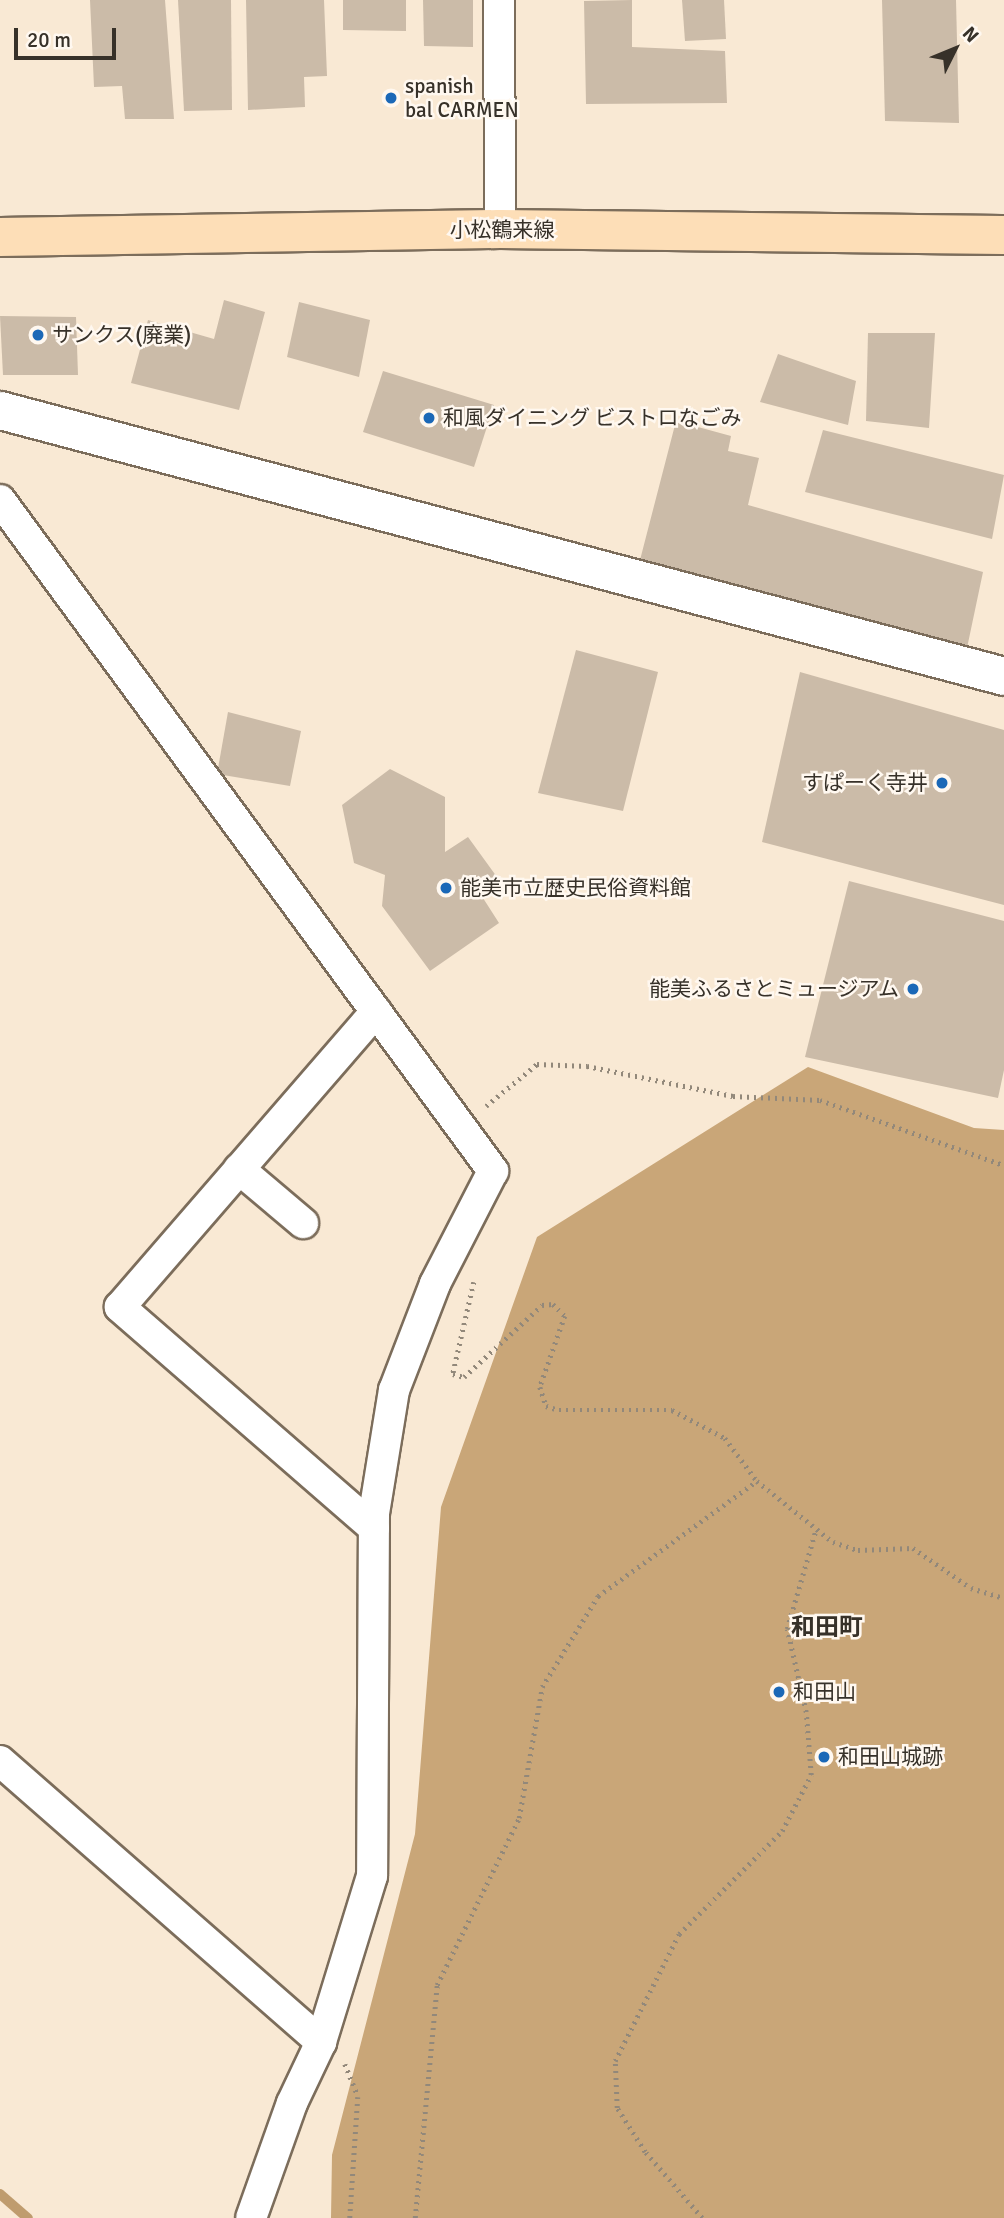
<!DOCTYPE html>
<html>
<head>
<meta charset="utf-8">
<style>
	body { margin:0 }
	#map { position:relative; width:1004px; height:2218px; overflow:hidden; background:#f9e9d4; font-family:Signika,"Noto Sans JP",sans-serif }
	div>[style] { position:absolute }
	.forest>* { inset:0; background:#c9a678 }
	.stream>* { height:10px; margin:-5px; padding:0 5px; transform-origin:5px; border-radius:5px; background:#bf9c6e }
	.building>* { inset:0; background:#cbbba8 }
	.path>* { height:4.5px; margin-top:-2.25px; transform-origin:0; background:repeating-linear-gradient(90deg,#92887a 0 2px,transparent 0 7px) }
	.roads { filter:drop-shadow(2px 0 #7c6d5b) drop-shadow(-2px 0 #7c6d5b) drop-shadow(0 2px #7c6d5b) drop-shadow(0 -2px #7c6d5b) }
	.minor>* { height:30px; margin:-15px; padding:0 15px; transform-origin:15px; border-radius:15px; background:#fff }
	.tertiary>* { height:37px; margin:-18.5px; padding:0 18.5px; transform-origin:18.5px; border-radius:18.5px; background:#fff }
	.primary>* { height:38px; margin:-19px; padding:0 19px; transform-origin:19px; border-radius:19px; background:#fddeb7 }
	.dots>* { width:19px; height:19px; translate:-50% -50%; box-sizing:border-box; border:4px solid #fff8f0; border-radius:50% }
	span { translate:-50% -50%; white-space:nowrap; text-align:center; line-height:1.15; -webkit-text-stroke:5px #fff8f0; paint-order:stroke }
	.poi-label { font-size:21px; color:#373129 }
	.left { translate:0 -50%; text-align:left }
	.right { translate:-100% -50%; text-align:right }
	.street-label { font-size:21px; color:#373129 }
	.quarter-label { font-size:24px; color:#373129; font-weight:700 }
	.north { position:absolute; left:920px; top:14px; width:70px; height:70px; -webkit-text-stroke:5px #fff8f0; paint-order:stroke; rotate:47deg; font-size:19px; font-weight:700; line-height:28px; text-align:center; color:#373129 }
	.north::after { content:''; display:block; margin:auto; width:24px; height:32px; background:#373129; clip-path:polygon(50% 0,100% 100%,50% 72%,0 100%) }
	.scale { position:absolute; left:14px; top:28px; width:102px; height:32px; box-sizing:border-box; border:4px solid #373129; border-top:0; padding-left:9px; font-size:21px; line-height:24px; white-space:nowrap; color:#373129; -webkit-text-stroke:5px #fff8f0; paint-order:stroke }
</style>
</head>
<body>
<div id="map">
	<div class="forest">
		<div style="clip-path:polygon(808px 1067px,974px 1128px,1004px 1130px,1004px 2218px,331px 2218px,332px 2155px,415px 1834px,441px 1507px,537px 1237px)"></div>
	</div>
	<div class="stream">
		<div style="left:0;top:2194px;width:37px;rotate:41deg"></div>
	</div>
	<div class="building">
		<div style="clip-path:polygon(90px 0,165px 0,174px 119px,125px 119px,122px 86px,94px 87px)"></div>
		<div style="clip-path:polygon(178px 0,231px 0,232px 110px,184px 111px)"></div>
		<div style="clip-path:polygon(246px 0,324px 0,327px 76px,304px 77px,305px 107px,248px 110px)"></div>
		<div style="clip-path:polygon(343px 0,406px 0,406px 31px,343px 30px)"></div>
		<div style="clip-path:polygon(423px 0,473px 0,473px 47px,424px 46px)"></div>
		<div style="clip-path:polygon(632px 0,632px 47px,725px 51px,727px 103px,586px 104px,584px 1px)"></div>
		<div style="clip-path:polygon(682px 0,724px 0,726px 39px,685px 41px)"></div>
		<div style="clip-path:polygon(882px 0,956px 0,959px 123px,885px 121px)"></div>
		<div style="clip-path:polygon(224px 300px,265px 312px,239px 410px,131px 383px,148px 320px,214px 339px)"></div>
		<div style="clip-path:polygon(299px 302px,370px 320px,359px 377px,287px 357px)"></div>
		<div style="clip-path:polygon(0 316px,76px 317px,78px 375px,3px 375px)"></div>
		<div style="clip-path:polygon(868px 333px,935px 333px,929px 428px,866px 421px)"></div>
		<div style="clip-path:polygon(778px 354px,856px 381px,848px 425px,760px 402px)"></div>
		<div style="clip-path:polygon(383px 371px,494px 405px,474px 467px,363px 432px)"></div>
		<div style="clip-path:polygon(676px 421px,731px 436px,728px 451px,759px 458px,748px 505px,983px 572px,967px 648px,640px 560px)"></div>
		<div style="clip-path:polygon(823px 430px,1004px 475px,992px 539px,805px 492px)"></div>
		<div style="clip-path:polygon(576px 650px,658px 672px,623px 811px,538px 793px)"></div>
		<div style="clip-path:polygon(800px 672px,1004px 730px,1004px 905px,762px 842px)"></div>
		<div style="clip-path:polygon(228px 712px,301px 731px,290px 786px,217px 774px)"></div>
		<div style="clip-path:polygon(390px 769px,445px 797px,445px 852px,468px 837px,502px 884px,483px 898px,499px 923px,430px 971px,382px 906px,385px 875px,354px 863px,342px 805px)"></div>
		<div style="clip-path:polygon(849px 881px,1004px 921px,1004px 1070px,998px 1098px,805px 1057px)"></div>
	</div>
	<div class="path">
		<div style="left:486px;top:1106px;width:66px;rotate:-39.5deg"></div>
		<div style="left:537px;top:1064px;width:50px;rotate:2.3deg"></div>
		<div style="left:587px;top:1066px;width:149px;rotate:11.6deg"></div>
		<div style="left:733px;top:1096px;width:87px;rotate:2.6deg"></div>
		<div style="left:820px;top:1100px;width:195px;rotate:19.5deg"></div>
		<div style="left:474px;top:1282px;width:94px;rotate:102.9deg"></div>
		<div style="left:453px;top:1374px;width:11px;rotate:15deg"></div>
		<div style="left:464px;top:1377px;width:106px;rotate:-42.7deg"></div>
		<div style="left:542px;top:1305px;width:11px;rotate:-5deg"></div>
		<div style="left:553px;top:1304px;width:17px;rotate:45deg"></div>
		<div style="left:565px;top:1316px;width:75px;rotate:109.4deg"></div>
		<div style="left:540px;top:1387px;width:20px;rotate:72deg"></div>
		<div style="left:546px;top:1406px;width:14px;rotate:17deg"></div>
		<div style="left:559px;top:1410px;width:113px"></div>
		<div style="left:672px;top:1410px;width:60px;rotate:27.8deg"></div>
		<div style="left:725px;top:1438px;width:54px;rotate:53.3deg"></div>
		<div style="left:757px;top:1481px;width:97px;rotate:38.8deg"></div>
		<div style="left:833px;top:1542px;width:26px;rotate:18deg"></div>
		<div style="left:858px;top:1550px;width:55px;rotate:-2.1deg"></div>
		<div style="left:913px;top:1548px;width:70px;rotate:34.6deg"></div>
		<div style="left:971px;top:1588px;width:34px;rotate:17deg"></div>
		<div style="left:345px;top:2064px;width:35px;rotate:68deg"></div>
		<div style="left:358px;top:2097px;width:121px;rotate:93.8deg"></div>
		<div style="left:415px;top:2218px;width:234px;rotate:-84.6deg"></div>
		<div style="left:437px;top:1985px;width:186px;rotate:-63.8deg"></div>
		<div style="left:519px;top:1818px;width:133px;rotate:-80deg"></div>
		<div style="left:542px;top:1687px;width:107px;rotate:-58.4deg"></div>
		<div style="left:598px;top:1596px;width:196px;rotate:-35.9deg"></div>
		<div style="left:702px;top:2218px;width:87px;rotate:-130.8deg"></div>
		<div style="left:645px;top:2152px;width:52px;rotate:-122.5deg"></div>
		<div style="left:617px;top:2108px;width:47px;rotate:-92.4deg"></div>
		<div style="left:615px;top:2061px;width:142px;rotate:-63.3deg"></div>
		<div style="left:679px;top:1934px;width:146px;rotate:-45deg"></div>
		<div style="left:782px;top:1831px;width:63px;rotate:-62.6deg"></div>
		<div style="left:811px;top:1775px;width:63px;rotate:-94.5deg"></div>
		<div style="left:806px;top:1712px;width:85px;rotate:-102.9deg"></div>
		<div style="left:787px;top:1629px;width:104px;rotate:-73.8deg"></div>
	</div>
	<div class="roads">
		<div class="minor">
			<div style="left:499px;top:0;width:229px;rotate:89.7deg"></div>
			<div style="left:0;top:500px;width:833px;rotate:53.69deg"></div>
			<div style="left:493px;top:1171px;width:127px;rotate:117.2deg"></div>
			<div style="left:435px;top:1284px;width:114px;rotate:111.1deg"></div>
			<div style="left:394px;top:1390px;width:126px;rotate:99.2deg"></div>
			<div style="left:374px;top:1514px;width:362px;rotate:90.3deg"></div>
			<div style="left:372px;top:1876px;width:174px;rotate:107.1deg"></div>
			<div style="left:321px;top:2042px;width:68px;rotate:115.4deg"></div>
			<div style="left:292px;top:2103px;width:122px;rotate:109.6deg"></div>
			<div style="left:239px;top:1169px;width:84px;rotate:40.2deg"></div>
			<div style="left:374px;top:1528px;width:337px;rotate:-139deg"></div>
			<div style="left:120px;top:1307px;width:391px;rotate:-49.1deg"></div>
			<div style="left:0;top:1761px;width:427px;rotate:41.2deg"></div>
		</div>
		<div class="tertiary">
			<div style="left:0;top:410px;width:1039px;rotate:14.84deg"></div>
		</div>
		<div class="primary">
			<div style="left:0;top:237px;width:500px;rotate:-0.92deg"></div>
			<div style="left:500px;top:229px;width:504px;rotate:0.68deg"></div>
		</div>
	</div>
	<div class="dots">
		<div style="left:391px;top:98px;background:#1b68b7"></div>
		<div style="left:38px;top:335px;background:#1b68b7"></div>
		<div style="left:429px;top:418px;background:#1b68b7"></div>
		<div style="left:942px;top:783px;background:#1b68b7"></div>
		<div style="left:446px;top:888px;background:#1b68b7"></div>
		<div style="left:913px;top:989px;background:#1b68b7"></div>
		<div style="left:779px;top:1692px;background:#1b68b7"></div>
		<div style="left:824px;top:1757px;background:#1b68b7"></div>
	</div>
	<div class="poi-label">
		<span class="left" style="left:405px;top:98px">spanish<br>bal CARMEN</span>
		<span class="left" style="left:52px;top:335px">サンクス(廃業)</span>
		<span class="left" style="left:443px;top:418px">和風ダイニング ビストロなごみ</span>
		<span class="right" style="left:928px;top:783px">すぱーく寺井</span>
		<span class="left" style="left:460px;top:888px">能美市立歴史民俗資料館</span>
		<span class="right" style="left:899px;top:989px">能美ふるさとミュージアム</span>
		<span class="left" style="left:793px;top:1692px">和田山</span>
		<span class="left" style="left:838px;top:1757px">和田山城跡</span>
	</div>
	<div class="street-label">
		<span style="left:502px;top:230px">小松鶴来線</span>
	</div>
	<div class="quarter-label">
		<span style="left:827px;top:1628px">和田町</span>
	</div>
	<div class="north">N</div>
	<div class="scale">20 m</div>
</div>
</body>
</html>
